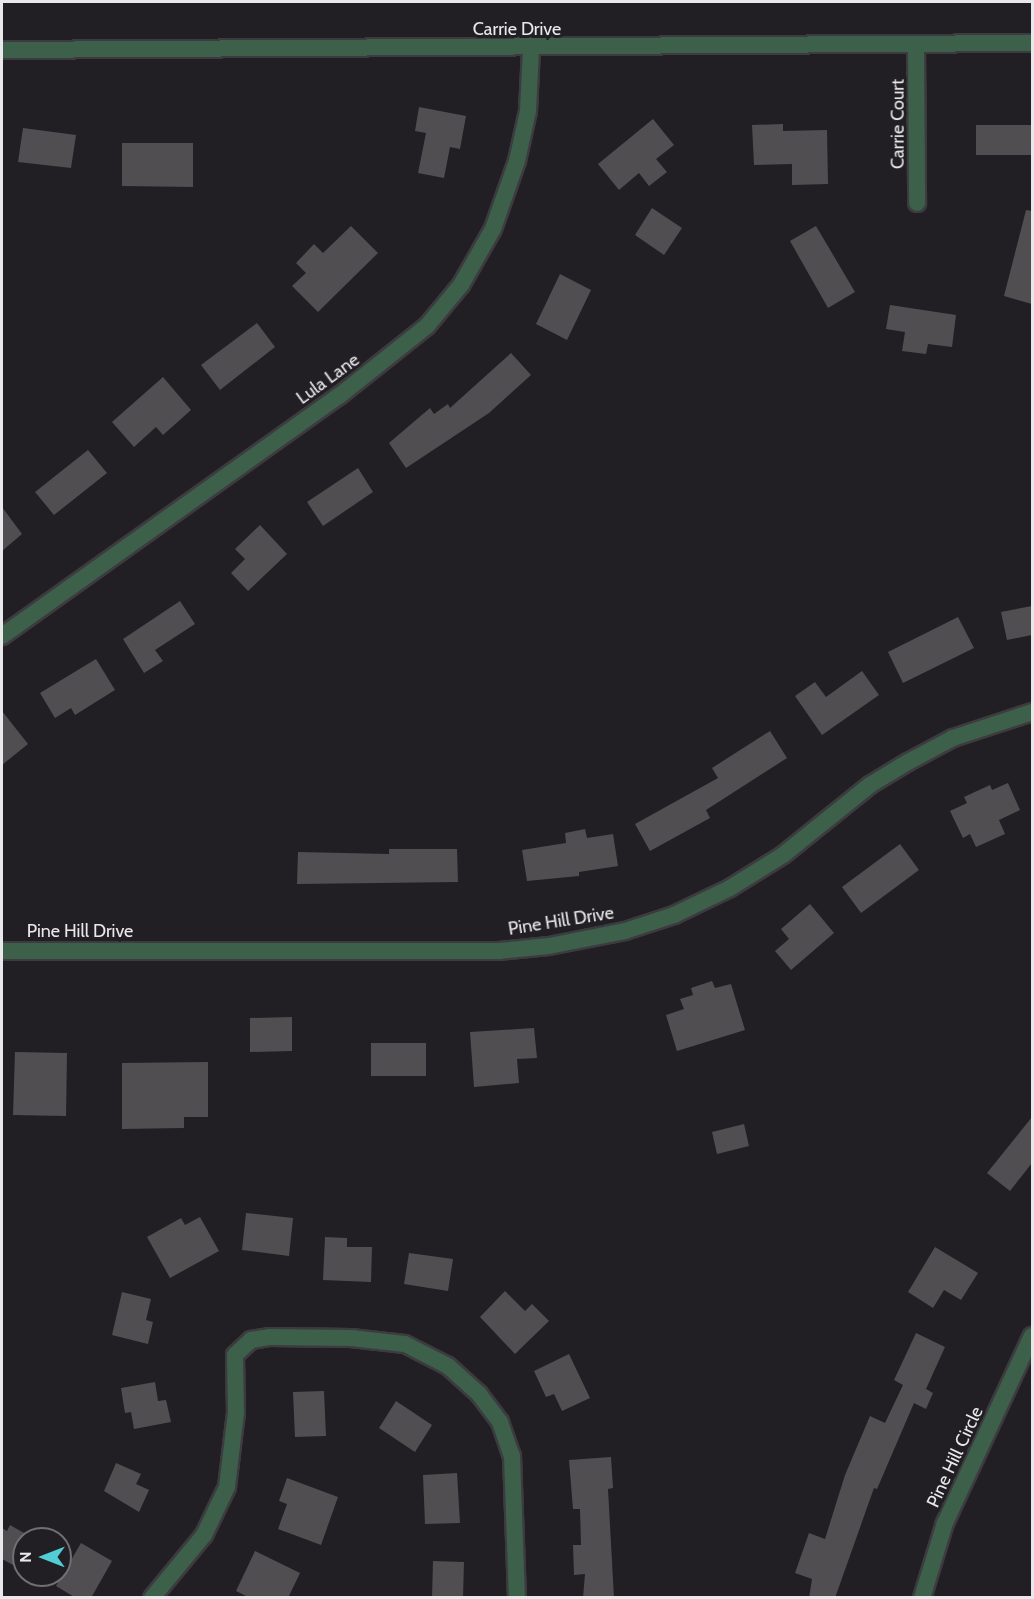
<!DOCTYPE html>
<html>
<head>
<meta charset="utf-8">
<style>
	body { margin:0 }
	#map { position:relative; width:1034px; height:1599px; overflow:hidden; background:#211f23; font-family:Cabin,sans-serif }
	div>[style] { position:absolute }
	.building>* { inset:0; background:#514e52 }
	.roads { filter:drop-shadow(2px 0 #3d3b3f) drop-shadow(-2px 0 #3d3b3f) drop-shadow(0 2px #3d3b3f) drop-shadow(0 -2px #3d3b3f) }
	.minor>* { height:16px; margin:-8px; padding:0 8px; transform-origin:8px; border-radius:8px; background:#3c604a }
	span { translate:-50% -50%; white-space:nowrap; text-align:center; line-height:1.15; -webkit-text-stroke:6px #211f23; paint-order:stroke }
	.street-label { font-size:18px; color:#e9e8ea }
	.frame { position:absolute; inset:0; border:3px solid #e9e8ea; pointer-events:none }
	.north { position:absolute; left:12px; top:1527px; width:60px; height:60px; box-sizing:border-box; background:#211f23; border:2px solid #716f73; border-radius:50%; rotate:270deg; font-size:16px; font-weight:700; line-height:24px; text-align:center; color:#e9e8ea }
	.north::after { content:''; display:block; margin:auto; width:21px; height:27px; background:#52ccd5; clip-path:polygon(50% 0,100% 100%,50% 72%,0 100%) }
</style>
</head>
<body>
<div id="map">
	<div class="building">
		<div style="clip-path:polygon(419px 107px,466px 116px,460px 149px,450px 147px,444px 178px,418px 173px,426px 133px,415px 131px)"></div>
		<div style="clip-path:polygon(653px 119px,674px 145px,656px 159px,667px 172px,649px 186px,639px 173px,619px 190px,598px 164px)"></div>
		<div style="clip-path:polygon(783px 124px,783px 131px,827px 130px,828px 184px,792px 185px,792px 164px,754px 165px,752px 125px)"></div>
		<div style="clip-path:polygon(976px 125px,1032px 125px,1032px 155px,976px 155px)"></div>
		<div style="clip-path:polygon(23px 128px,76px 135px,71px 168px,18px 162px)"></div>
		<div style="clip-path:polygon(122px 143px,193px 143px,193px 187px,122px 186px)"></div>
		<div style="clip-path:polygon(652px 208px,682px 228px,664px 255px,635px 235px)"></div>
		<div style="clip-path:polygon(1026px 210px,1032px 211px,1032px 304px,1004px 296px)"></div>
		<div style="clip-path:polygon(351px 226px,378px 253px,318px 312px,292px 286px,306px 273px,296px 263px,314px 244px,323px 253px)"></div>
		<div style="clip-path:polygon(816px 226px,855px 292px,828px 308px,790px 241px)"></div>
		<div style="clip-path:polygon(560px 274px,591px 290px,567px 340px,536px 324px)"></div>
		<div style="clip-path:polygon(890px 305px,956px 315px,952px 347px,928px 344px,926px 354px,902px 351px,905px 332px,886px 329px)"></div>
		<div style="clip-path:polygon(257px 323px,275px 347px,220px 390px,201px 365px)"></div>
		<div style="clip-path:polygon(511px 353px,531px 375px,489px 413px,406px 468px,389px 443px,430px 408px,434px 414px,448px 404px,450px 408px)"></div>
		<div style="clip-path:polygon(163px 377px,191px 410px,163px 435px,156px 427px,134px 447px,112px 422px)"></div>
		<div style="clip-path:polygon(88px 450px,107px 473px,54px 515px,35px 492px)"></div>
		<div style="clip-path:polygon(358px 468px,373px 492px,323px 526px,307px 502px)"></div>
		<div style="clip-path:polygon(2px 507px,22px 534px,2px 551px)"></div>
		<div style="clip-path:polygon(260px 525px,287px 554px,248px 591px,231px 573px,245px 559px,235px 549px)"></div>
		<div style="clip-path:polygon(180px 601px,195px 624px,155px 650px,163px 661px,144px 673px,123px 639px)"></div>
		<div style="clip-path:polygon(1032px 606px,1032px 635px,1007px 640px,1001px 612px)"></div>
		<div style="clip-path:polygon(958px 617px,974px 648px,903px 683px,888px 652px)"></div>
		<div style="clip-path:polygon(96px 659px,115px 690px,75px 715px,71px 708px,55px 718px,40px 693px)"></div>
		<div style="clip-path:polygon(862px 671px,879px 695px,822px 735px,795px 696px,815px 682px,826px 697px)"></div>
		<div style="clip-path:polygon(2px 711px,28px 744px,2px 765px)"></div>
		<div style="clip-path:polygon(770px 731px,787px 758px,706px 810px,710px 818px,650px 851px,635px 824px,718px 778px,712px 768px)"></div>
		<div style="clip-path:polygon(1008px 783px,1020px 810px,999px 820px,1005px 834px,976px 847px,970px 834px,963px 838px,950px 811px,967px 803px,964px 797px,990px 785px,992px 790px)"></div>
		<div style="clip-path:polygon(585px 829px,587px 838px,613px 834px,618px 866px,579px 872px,579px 876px,527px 881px,522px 850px,566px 843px,565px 833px)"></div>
		<div style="clip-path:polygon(900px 844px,919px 870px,861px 913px,842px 887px)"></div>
		<div style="clip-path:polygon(389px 849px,457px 849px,458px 882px,297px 884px,298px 852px,389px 854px)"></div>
		<div style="clip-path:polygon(810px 904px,834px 933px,791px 970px,775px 951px,789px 939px,781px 929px)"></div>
		<div style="clip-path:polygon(712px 981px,715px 988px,731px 984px,745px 1030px,677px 1051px,666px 1015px,684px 1009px,680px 999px,693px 995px,691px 988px)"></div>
		<div style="clip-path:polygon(292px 1017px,292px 1051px,250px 1052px,250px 1018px)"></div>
		<div style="clip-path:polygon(534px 1028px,537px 1058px,517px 1059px,519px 1083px,474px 1087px,470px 1032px)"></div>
		<div style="clip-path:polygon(371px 1043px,426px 1043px,426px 1076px,371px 1076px)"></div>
		<div style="clip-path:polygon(15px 1052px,67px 1053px,66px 1116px,13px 1115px)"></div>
		<div style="clip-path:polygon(208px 1062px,208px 1117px,184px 1117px,184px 1128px,122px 1129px,122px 1063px)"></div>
		<div style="clip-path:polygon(1032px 1117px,1032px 1163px,1010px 1191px,987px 1173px)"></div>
		<div style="clip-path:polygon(744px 1124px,749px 1146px,717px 1154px,712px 1132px)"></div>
		<div style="clip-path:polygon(246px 1213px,293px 1218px,289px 1256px,242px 1250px)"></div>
		<div style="clip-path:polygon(200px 1217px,219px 1251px,170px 1278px,147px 1237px,181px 1218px,185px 1225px)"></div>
		<div style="clip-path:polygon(325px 1237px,347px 1238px,347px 1247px,372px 1247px,371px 1282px,323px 1280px)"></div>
		<div style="clip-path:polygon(935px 1247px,978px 1273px,961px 1300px,944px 1290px,933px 1308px,908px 1292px)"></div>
		<div style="clip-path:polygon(409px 1253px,453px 1259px,448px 1291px,404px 1284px)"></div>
		<div style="clip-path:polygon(505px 1291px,525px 1311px,532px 1304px,549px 1321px,515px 1354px,480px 1317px)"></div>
		<div style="clip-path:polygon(122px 1292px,151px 1299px,146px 1320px,153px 1322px,148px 1344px,112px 1335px)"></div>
		<div style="clip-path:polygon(916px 1333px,945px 1347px,926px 1389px,933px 1393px,926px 1409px,914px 1403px,877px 1489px,874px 1488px,835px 1598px,809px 1598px,812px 1579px,795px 1573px,809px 1533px,825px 1539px,845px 1475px,870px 1416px,885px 1423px,903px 1385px,894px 1380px)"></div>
		<div style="clip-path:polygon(569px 1354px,590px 1398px,562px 1411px,554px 1394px,546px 1397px,534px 1371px)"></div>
		<div style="clip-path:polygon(155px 1382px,158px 1401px,166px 1400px,171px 1422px,134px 1429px,131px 1412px,125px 1413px,121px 1388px)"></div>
		<div style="clip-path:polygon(324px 1391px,326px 1436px,295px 1437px,293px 1392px)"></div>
		<div style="clip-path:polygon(396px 1401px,432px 1425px,415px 1452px,379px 1428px)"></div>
		<div style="clip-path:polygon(611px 1457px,613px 1488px,608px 1489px,614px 1598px,583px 1598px,585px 1574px,574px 1575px,573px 1545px,581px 1545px,580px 1509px,573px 1509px,569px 1460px)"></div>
		<div style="clip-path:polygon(116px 1463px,141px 1474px,136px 1484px,149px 1490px,139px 1512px,104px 1491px)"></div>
		<div style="clip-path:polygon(457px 1473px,460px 1523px,425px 1524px,423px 1475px)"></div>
		<div style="clip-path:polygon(287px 1478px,338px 1497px,321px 1545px,278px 1529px,287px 1504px,279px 1501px)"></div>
		<div style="clip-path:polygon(10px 1525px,24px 1533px,24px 1549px,15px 1566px,2px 1559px,2px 1528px,7px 1531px)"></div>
		<div style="clip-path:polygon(81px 1543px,112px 1561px,91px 1598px,76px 1598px,56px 1586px)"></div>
		<div style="clip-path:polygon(255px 1551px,300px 1573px,288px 1598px,250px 1598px,236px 1591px)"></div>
		<div style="clip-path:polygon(433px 1561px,464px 1562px,463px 1598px,432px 1598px)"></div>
	</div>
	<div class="roads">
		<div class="minor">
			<div style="left:916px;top:44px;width:159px;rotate:89.6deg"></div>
			<div style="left:2px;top:50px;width:1030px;rotate:-0.39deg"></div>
			<div style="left:2px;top:636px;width:414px;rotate:-35.5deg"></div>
			<div style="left:339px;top:396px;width:112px;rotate:-38.5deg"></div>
			<div style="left:427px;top:326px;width:53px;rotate:-50.3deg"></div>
			<div style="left:461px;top:285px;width:64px;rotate:-60.3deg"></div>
			<div style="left:493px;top:229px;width:72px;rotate:-70.6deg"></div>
			<div style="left:517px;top:161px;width:51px;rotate:-77.6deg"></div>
			<div style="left:528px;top:111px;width:62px;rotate:-87.2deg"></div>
			<div style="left:2px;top:951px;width:497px"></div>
			<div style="left:499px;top:951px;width:50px;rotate:-5.7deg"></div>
			<div style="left:549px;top:946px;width:77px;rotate:-11.2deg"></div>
			<div style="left:625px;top:931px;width:52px;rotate:-18.1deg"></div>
			<div style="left:674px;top:915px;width:62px;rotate:-25.7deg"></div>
			<div style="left:730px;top:888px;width:62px;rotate:-31.9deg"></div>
			<div style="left:783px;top:855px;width:112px;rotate:-38.8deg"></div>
			<div style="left:870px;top:785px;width:44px;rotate:-31.2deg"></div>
			<div style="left:908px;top:762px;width:51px;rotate:-28.1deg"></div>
			<div style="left:953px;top:738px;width:83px;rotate:-18.2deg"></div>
			<div style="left:152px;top:1598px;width:82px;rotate:-50.5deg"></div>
			<div style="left:204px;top:1535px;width:53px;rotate:-64.4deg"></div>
			<div style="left:227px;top:1487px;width:75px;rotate:-83.1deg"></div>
			<div style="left:236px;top:1413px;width:58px;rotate:-91deg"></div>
			<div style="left:235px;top:1355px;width:22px;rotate:-43deg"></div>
			<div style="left:251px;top:1340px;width:18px;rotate:-9deg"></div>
			<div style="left:269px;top:1337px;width:82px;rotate:0.7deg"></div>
			<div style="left:351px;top:1338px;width:54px;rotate:6.3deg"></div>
			<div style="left:405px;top:1344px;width:48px;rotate:27.1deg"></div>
			<div style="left:448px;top:1366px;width:42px;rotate:42.1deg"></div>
			<div style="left:479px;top:1394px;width:35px;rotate:53deg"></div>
			<div style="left:500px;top:1422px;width:36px;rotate:71deg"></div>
			<div style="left:512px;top:1456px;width:142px;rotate:88deg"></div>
			<div style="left:922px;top:1598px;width:78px;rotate:-73deg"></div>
			<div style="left:945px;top:1523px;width:206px;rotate:-65.1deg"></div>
		</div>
	</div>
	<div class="street-label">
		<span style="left:517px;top:29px">Carrie Drive</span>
		<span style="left:898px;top:124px;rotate:-90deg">Carrie Court</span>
		<span style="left:328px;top:379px;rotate:-36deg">Lula Lane</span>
		<span style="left:561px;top:921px;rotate:-9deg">Pine Hill Drive</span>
		<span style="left:80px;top:931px">Pine Hill Drive</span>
		<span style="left:955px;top:1457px;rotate:-65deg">Pine Hill Circle</span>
	</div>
	<div class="frame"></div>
	<div class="north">N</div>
</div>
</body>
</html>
